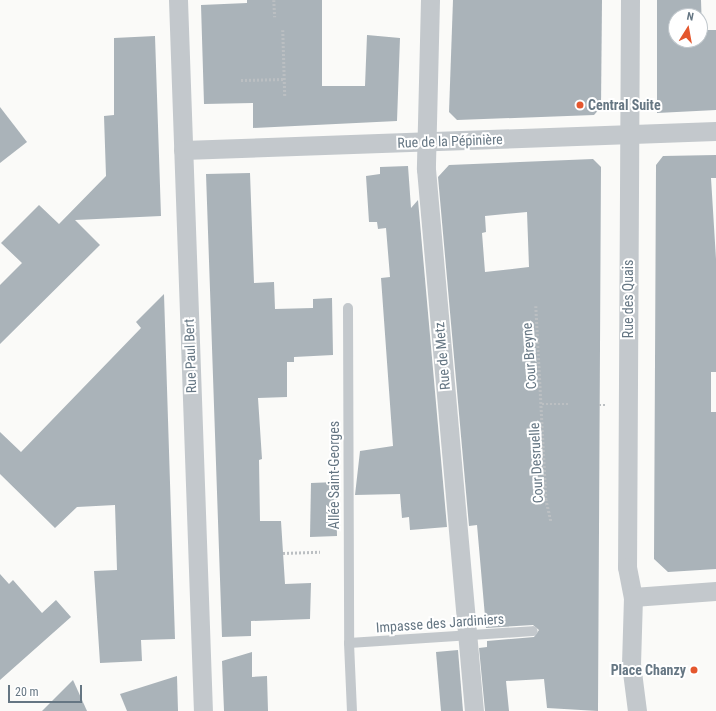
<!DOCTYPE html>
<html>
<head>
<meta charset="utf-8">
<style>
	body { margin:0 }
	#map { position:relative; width:716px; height:711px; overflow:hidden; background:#fafaf8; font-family:"Roboto Condensed",sans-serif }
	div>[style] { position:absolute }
	.building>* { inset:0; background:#aab3b9 }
	.path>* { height:2.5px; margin-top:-1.25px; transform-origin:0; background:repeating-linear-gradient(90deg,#bbbfc2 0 2px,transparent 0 4px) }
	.lane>* { height:10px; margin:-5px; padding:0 5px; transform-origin:5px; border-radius:5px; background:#c3c8cc }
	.street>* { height:19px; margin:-9.5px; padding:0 9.5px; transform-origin:9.5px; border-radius:9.5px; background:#c3c8cc }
	.dots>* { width:11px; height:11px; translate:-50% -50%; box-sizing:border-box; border:2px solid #fff; border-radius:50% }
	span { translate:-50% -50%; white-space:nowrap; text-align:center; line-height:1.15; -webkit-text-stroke:4px #fff; paint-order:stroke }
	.poi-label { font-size:14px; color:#657683; font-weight:700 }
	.left { translate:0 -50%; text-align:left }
	.right { translate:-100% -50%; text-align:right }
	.street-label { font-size:14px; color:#657683 }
	.north { position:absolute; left:668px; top:8px; width:40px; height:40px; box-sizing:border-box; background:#fff; border:1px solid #c1c8cd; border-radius:50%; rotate:11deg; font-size:11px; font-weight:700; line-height:16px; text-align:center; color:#657683 }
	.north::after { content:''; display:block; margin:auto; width:14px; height:18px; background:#e4572e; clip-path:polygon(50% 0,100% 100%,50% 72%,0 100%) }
	.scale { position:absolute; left:8px; top:685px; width:74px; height:18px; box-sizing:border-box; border:2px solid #657683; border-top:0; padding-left:5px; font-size:12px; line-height:14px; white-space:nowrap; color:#657683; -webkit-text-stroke:3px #fff; paint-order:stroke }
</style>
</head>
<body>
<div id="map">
	<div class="building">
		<div style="clip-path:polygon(247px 0,322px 0,322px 86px,365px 86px,367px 35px,400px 38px,397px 121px,253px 128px,253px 103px,204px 104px,201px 5px,247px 3px)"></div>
		<div style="clip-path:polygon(453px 0,602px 0,601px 107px,594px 115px,457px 120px,449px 112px)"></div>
		<div style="clip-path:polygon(evenodd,657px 0,701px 0,702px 30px,716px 30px,716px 110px,657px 113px,657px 0,676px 16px,700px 16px,700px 40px,676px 40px,676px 16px)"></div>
		<div style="clip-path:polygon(155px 36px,161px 216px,75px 220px,100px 245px,0 344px,0 285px,22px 263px,1px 243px,39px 205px,59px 224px,106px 176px,104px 116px,114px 115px,114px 38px)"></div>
		<div style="clip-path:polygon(0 107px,27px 142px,0 163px)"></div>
		<div style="clip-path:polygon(716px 155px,716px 178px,711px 178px,716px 259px,716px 372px,711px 372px,711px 412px,716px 412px,716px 569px,668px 572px,654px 559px,656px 165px,663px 156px)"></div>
		<div style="clip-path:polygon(evenodd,593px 159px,601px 167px,598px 711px,547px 708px,544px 679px,506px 681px,509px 711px,485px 711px,479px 648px,487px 647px,487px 641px,534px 637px,539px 630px,533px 625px,486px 628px,477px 525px,469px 526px,438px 177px,449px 165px,593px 159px,527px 212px,529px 267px,485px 272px,482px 233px,486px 232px,485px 216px,527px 212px)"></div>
		<div style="clip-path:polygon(408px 166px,411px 208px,418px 200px,447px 527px,410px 530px,409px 517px,402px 518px,400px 494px,355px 495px,360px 451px,393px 446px,381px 278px,390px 277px,386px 228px,378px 229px,377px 222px,369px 222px,366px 176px,380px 174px,380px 167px)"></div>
		<div style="clip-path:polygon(250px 173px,254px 283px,274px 282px,275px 309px,313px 308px,313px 299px,332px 298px,333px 355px,294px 357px,294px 362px,287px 362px,287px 397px,258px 398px,262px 459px,259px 460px,260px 521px,281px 521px,285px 584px,311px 583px,310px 619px,251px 621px,251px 636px,222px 637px,206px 174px)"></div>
		<div style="clip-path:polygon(164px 294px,175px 639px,141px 640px,142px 661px,100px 663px,94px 571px,117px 570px,115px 505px,77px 507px,55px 528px,0 474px,0 432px,21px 452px,141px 328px,136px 322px)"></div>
		<div style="clip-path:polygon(336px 482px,337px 536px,310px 537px,311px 483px)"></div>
		<div style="clip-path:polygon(0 574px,9px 584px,13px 580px,42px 613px,56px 600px,71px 617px,0 680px)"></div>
		<div style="clip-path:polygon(458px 650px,463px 711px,441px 711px,436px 652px)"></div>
		<div style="clip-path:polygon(252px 652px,252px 677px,267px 676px,268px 711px,224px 711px,222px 661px)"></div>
		<div style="clip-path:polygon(177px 676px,178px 711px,127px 711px,120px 694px)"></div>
		<div style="clip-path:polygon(73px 680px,87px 711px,42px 711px)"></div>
	</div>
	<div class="path">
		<div style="left:274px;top:0;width:17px;rotate:87deg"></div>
		<div style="left:283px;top:30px;width:66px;rotate:88.3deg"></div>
		<div style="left:241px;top:80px;width:43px;rotate:-1.3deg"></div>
		<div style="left:536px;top:306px;width:193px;rotate:87deg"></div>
		<div style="left:546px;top:499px;width:23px;rotate:77deg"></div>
		<div style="left:542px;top:404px;width:27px"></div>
		<div style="left:599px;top:405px;width:6px"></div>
		<div style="left:283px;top:553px;width:37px;rotate:-2deg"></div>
	</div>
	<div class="lane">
		<div style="left:348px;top:308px;width:335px;rotate:89.8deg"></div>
		<div style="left:349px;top:643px;width:68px;rotate:87.5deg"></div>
		<div style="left:349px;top:643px;width:184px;rotate:-3.7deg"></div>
	</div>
	<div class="street">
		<div style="left:178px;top:0;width:711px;rotate:87.99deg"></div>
		<div style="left:430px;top:0;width:169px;rotate:91.4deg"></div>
		<div style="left:426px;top:169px;width:544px;rotate:84.94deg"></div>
		<div style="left:630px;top:0;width:567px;rotate:90.3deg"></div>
		<div style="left:627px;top:567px;width:31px;rotate:79deg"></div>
		<div style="left:633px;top:597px;width:67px;rotate:91.7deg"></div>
		<div style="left:631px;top:664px;width:47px;rotate:82.7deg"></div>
		<div style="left:183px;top:150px;width:533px;rotate:-2.04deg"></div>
		<div style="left:633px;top:597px;width:83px;rotate:-4.1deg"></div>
	</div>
	<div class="dots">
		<div style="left:580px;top:105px;background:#e4572e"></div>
		<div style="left:694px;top:670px;background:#e4572e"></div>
	</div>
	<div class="poi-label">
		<span class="left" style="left:588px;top:105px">Central Suite</span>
		<span class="right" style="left:686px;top:670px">Place Chanzy</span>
	</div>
	<div class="street-label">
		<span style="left:450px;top:141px;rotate:-2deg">Rue de la Pépinière</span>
		<span style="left:628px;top:299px;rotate:-90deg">Rue des Quais</span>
		<span style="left:190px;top:356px;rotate:-92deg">Rue Paul Bert</span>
		<span style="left:442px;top:356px;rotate:-95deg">Rue de Metz</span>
		<span style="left:529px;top:356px;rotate:-94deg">Cour Breyne</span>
		<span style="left:536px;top:463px;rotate:-93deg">Cour Desruelle</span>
		<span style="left:334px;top:475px;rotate:-90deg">Allée Saint-Georges</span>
		<span style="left:440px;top:623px;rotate:-4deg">Impasse des Jardiniers</span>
	</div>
	<div class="north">N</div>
	<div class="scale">20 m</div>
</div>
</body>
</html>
